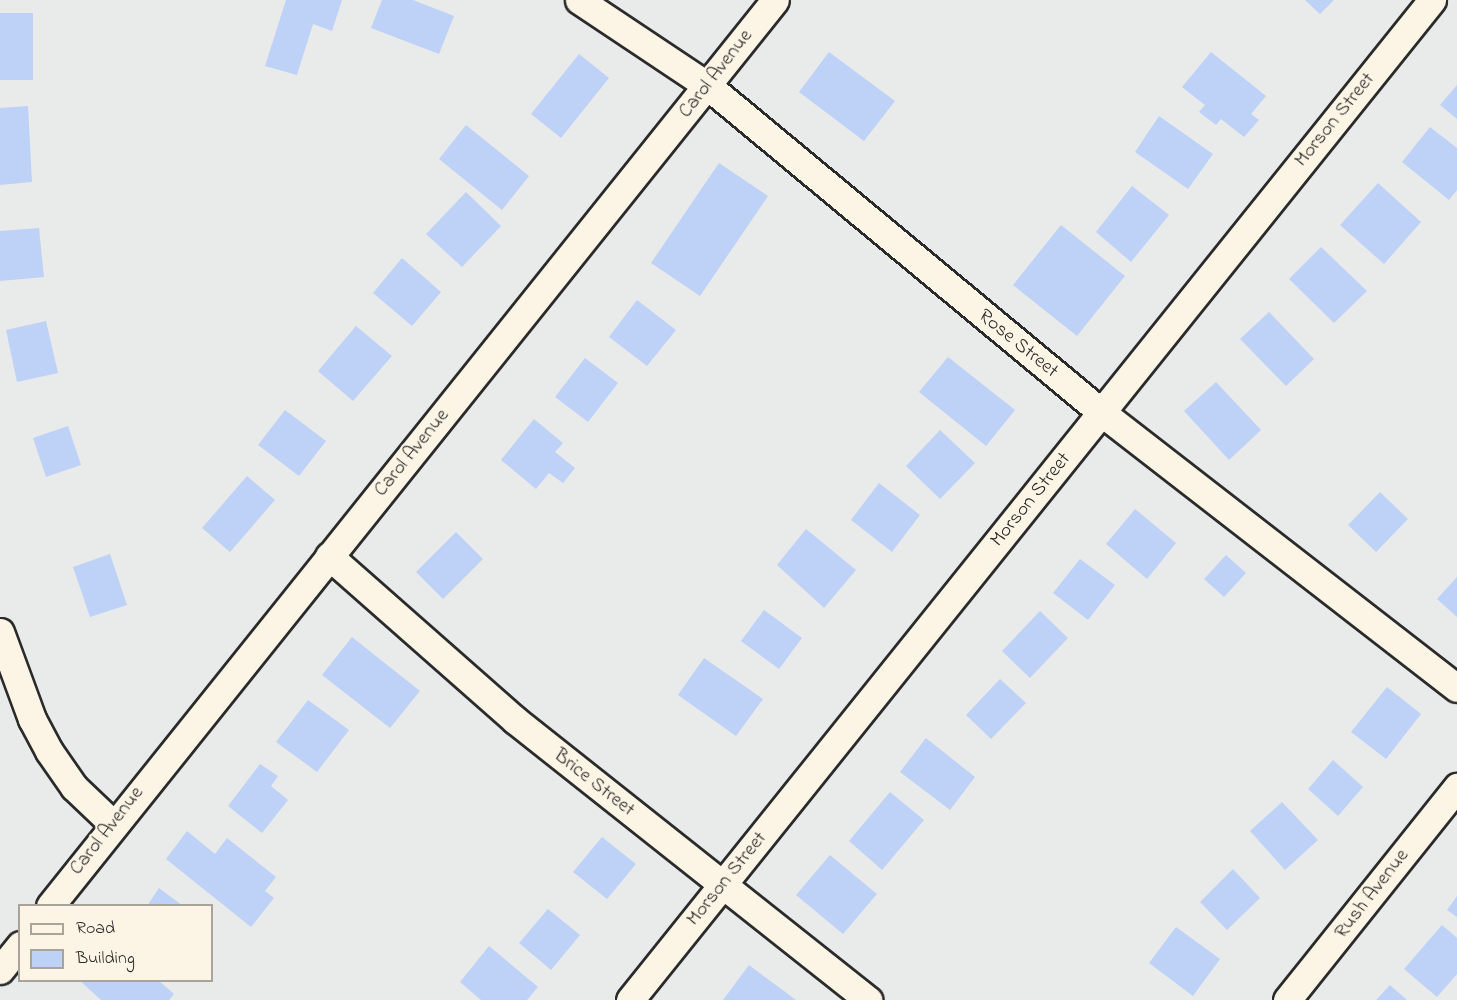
<!DOCTYPE html>
<html>
<head>
<meta charset="utf-8">
<style>
	body { margin:0 }
	#map { position:relative; width:1457px; height:1000px; overflow:hidden; background:#e9eaea; font-family:"Indie Flower",sans-serif }
	div>[style] { position:absolute }
	.building>* { inset:0; background:#bed2f7 }
	.roads { filter:drop-shadow(2px 0 #2b2b2b) drop-shadow(-2px 0 #2b2b2b) drop-shadow(0 2px #2b2b2b) drop-shadow(0 -2px #2b2b2b) }
	.street>* { height:27px; margin:-13.5px; padding:0 13.5px; transform-origin:13.5px; border-radius:13.5px; background:#fcf5e5 }
	span { translate:-50% -50%; white-space:nowrap; text-align:center; line-height:1.15; -webkit-text-stroke:4.5px #fcf5e5; paint-order:stroke }
	.street-label { font-size:20px; color:#2b2b2b }
	.legend { position:absolute; left:18px; top:904px; width:195px; height:78px; box-sizing:border-box; background:#fcf5e5; border:2px solid #a8a49b; margin:0; padding:8px 10px; list-style:none; font-size:18px; color:#2b2b2b }
	.legend li { display:flex; align-items:center; gap:12px; height:30px }
	.legend b { width:30px; border:2px solid #a8a49b }
</style>
</head>
<body>
<div id="map">
	<div class="building">
		<div style="clip-path:polygon(286px 0,342px 0,332px 31px,313px 24px,297px 75px,265px 66px)"></div>
		<div style="clip-path:polygon(382px 0,413px 0,454px 16px,439px 54px,371px 28px)"></div>
		<div style="clip-path:polygon(1305px 0,1334px 0,1320px 14px)"></div>
		<div style="clip-path:polygon(0 13px,33px 13px,33px 80px,0 80px)"></div>
		<div style="clip-path:polygon(829px 52px,895px 101px,864px 141px,799px 92px)"></div>
		<div style="clip-path:polygon(1211px 52px,1266px 96px,1251px 114px,1259px 120px,1244px 137px,1221px 119px,1216px 125px,1199px 112px,1205px 105px,1182px 87px)"></div>
		<div style="clip-path:polygon(579px 54px,609px 78px,561px 138px,531px 114px)"></div>
		<div style="clip-path:polygon(1457px 85px,1457px 119px,1440px 105px)"></div>
		<div style="clip-path:polygon(28px 106px,32px 182px,0 185px,0 108px)"></div>
		<div style="clip-path:polygon(1159px 116px,1213px 154px,1188px 189px,1135px 152px)"></div>
		<div style="clip-path:polygon(466px 125px,529px 176px,502px 210px,439px 159px)"></div>
		<div style="clip-path:polygon(1430px 127px,1457px 148px,1457px 190px,1449px 200px,1402px 162px)"></div>
		<div style="clip-path:polygon(719px 163px,768px 196px,700px 296px,651px 263px)"></div>
		<div style="clip-path:polygon(1378px 183px,1421px 222px,1384px 264px,1340px 225px)"></div>
		<div style="clip-path:polygon(1132px 186px,1169px 215px,1131px 262px,1096px 232px)"></div>
		<div style="clip-path:polygon(466px 192px,501px 226px,462px 267px,426px 234px)"></div>
		<div style="clip-path:polygon(1061px 225px,1125px 276px,1077px 336px,1013px 285px)"></div>
		<div style="clip-path:polygon(39px 228px,44px 277px,0 281px,0 231px)"></div>
		<div style="clip-path:polygon(1321px 247px,1367px 291px,1334px 323px,1289px 279px)"></div>
		<div style="clip-path:polygon(402px 258px,441px 292px,412px 326px,373px 293px)"></div>
		<div style="clip-path:polygon(637px 300px,676px 330px,647px 366px,609px 337px)"></div>
		<div style="clip-path:polygon(1269px 312px,1314px 359px,1286px 386px,1240px 339px)"></div>
		<div style="clip-path:polygon(46px 321px,58px 373px,17px 382px,6px 330px)"></div>
		<div style="clip-path:polygon(356px 326px,392px 356px,353px 401px,318px 371px)"></div>
		<div style="clip-path:polygon(948px 357px,1015px 410px,986px 446px,919px 392px)"></div>
		<div style="clip-path:polygon(585px 358px,618px 383px,588px 422px,555px 397px)"></div>
		<div style="clip-path:polygon(1216px 382px,1261px 430px,1229px 460px,1184px 411px)"></div>
		<div style="clip-path:polygon(285px 410px,326px 441px,299px 476px,258px 445px)"></div>
		<div style="clip-path:polygon(534px 419px,563px 443px,555px 452px,575px 468px,563px 483px,549px 473px,536px 489px,501px 460px)"></div>
		<div style="clip-path:polygon(68px 426px,81px 465px,46px 477px,33px 438px)"></div>
		<div style="clip-path:polygon(940px 430px,975px 463px,940px 499px,906px 466px)"></div>
		<div style="clip-path:polygon(247px 476px,275px 500px,230px 552px,202px 528px)"></div>
		<div style="clip-path:polygon(879px 483px,920px 515px,892px 552px,851px 520px)"></div>
		<div style="clip-path:polygon(1380px 492px,1408px 519px,1376px 552px,1348px 525px)"></div>
		<div style="clip-path:polygon(1135px 509px,1176px 543px,1147px 579px,1106px 544px)"></div>
		<div style="clip-path:polygon(806px 529px,856px 570px,824px 608px,777px 565px)"></div>
		<div style="clip-path:polygon(456px 532px,483px 559px,443px 599px,416px 572px)"></div>
		<div style="clip-path:polygon(110px 554px,127px 605px,90px 617px,73px 567px)"></div>
		<div style="clip-path:polygon(1226px 555px,1246px 573px,1224px 597px,1204px 579px)"></div>
		<div style="clip-path:polygon(1080px 559px,1115px 585px,1088px 620px,1053px 593px)"></div>
		<div style="clip-path:polygon(1457px 577px,1457px 617px,1437px 599px)"></div>
		<div style="clip-path:polygon(764px 610px,802px 638px,779px 669px,741px 641px)"></div>
		<div style="clip-path:polygon(1040px 611px,1068px 638px,1030px 678px,1002px 651px)"></div>
		<div style="clip-path:polygon(352px 637px,420px 691px,390px 728px,322px 675px)"></div>
		<div style="clip-path:polygon(704px 658px,763px 699px,736px 736px,678px 695px)"></div>
		<div style="clip-path:polygon(1000px 679px,1026px 703px,991px 739px,966px 715px)"></div>
		<div style="clip-path:polygon(1387px 687px,1421px 714px,1386px 759px,1351px 732px)"></div>
		<div style="clip-path:polygon(308px 700px,349px 730px,317px 772px,276px 742px)"></div>
		<div style="clip-path:polygon(926px 738px,975px 777px,950px 810px,900px 772px)"></div>
		<div style="clip-path:polygon(1333px 760px,1363px 787px,1338px 816px,1308px 789px)"></div>
		<div style="clip-path:polygon(260px 764px,278px 776px,271px 786px,288px 800px,262px 833px,228px 806px)"></div>
		<div style="clip-path:polygon(890px 792px,924px 820px,882px 870px,849px 841px)"></div>
		<div style="clip-path:polygon(1282px 802px,1318px 840px,1285px 870px,1250px 831px)"></div>
		<div style="clip-path:polygon(187px 831px,215px 854px,227px 838px,276px 877px,265px 891px,274px 898px,251px 927px,166px 859px)"></div>
		<div style="clip-path:polygon(602px 837px,636px 864px,607px 899px,573px 872px)"></div>
		<div style="clip-path:polygon(830px 855px,877px 894px,843px 934px,796px 895px)"></div>
		<div style="clip-path:polygon(1233px 869px,1260px 898px,1227px 930px,1200px 902px)"></div>
		<div style="clip-path:polygon(159px 888px,183px 906px,147px 906px)"></div>
		<div style="clip-path:polygon(1457px 896px,1457px 917px,1447px 910px)"></div>
		<div style="clip-path:polygon(548px 909px,580px 935px,551px 970px,519px 943px)"></div>
		<div style="clip-path:polygon(1442px 925px,1457px 938px,1457px 974px,1437px 997px,1404px 969px)"></div>
		<div style="clip-path:polygon(1176px 927px,1220px 959px,1193px 996px,1149px 963px)"></div>
		<div style="clip-path:polygon(489px 946px,538px 987px,527px 1000px,481px 1000px,460px 982px)"></div>
		<div style="clip-path:polygon(749px 965px,796px 1000px,723px 1000px)"></div>
		<div style="clip-path:polygon(79px 980px,158px 980px,174px 994px,169px 1000px,101px 1000px)"></div>
		<div style="clip-path:polygon(1390px 985px,1407px 1000px,1376px 1000px)"></div>
	</div>
	<div class="roads">
		<div class="street">
			<div style="left:579px;top:0;width:155px;rotate:33.7deg"></div>
			<div style="left:708px;top:86px;width:511px;rotate:39.68deg"></div>
			<div style="left:1101px;top:412px;width:450px;rotate:37.8deg"></div>
			<div style="left:329px;top:556px;width:248px;rotate:41.4deg"></div>
			<div style="left:515px;top:720px;width:451px;rotate:38.4deg"></div>
			<div style="left:0;top:632px;width:93px;rotate:69.8deg"></div>
			<div style="left:32px;top:719px;width:36px;rotate:62deg"></div>
			<div style="left:49px;top:751px;width:44px;rotate:55.2deg"></div>
			<div style="left:74px;top:787px;width:54px;rotate:43.5deg"></div>
			<div style="left:50px;top:906px;width:1160px;rotate:-51.33deg"></div>
			<div style="left:0;top:970px;width:32px;rotate:-51deg"></div>
			<div style="left:630px;top:1000px;width:1282px;rotate:-51.27deg"></div>
			<div style="left:1287px;top:1000px;width:273px;rotate:-51.4deg"></div>
		</div>
	</div>
	<div class="street-label">
		<span style="left:716px;top:74px;rotate:-52deg">Carol Avenue</span>
		<span style="left:1335px;top:120px;rotate:-51deg">Morson Street</span>
		<span style="left:1018px;top:344px;rotate:39deg">Rose Street</span>
		<span style="left:412px;top:453px;rotate:-51deg">Carol Avenue</span>
		<span style="left:1031px;top:500px;rotate:-51deg">Morson Street</span>
		<span style="left:594px;top:783px;rotate:38deg">Brice Street</span>
		<span style="left:107px;top:831px;rotate:-52deg">Carol Avenue</span>
		<span style="left:727px;top:879px;rotate:-51deg">Morson Street</span>
		<span style="left:1372px;top:894px;rotate:-52deg">Rush Avenue</span>
	</div>
	<ul class="legend">
	<li><b style="height:8px;background:#fcf5e5"></b>Road</li>
	<li><b style="height:16px;background:#bed2f7"></b>Building</li>
	</ul>
</div>
</body>
</html>
